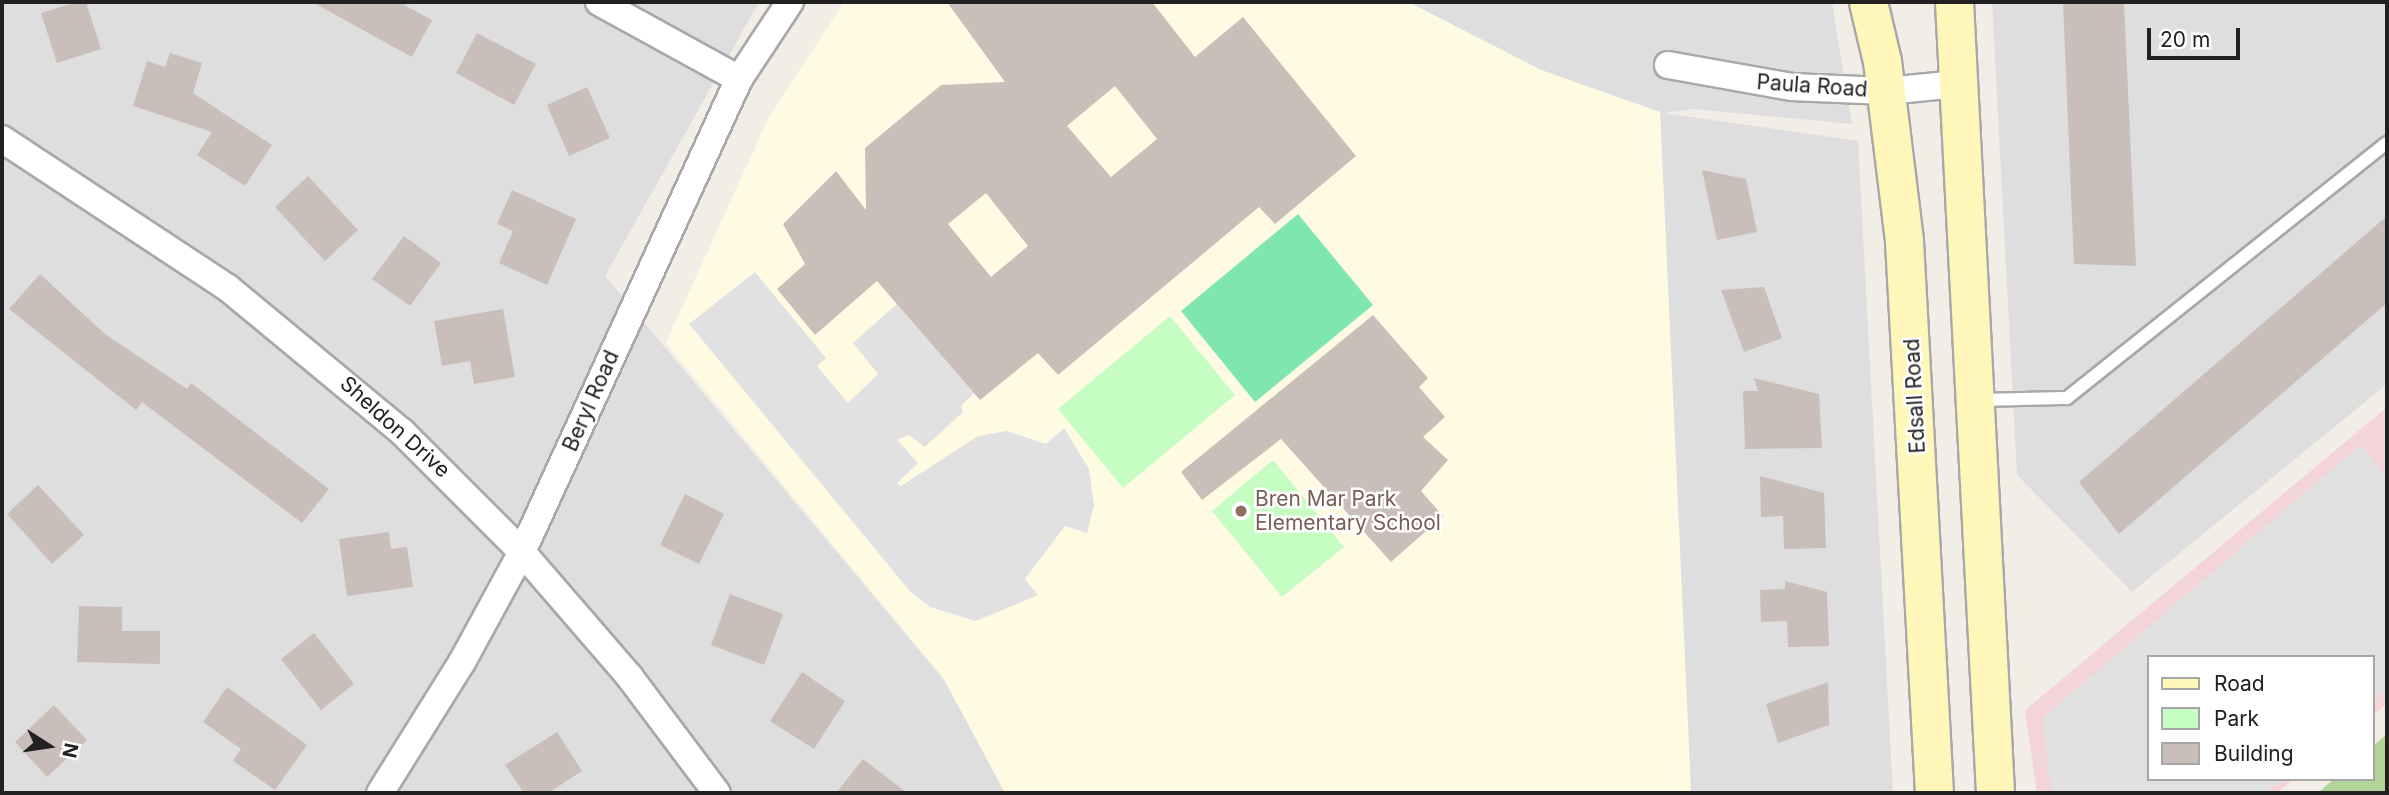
<!DOCTYPE html>
<html>
<head>
<meta charset="utf-8">
<style>
	body { margin:0 }
	#map { position:relative; width:2389px; height:795px; overflow:hidden; background:#f2ede7; font-family:Inter,sans-serif }
	div>[style] { position:absolute }
	.residential>* { inset:0; background:#dfdede }
	.commercial>* { inset:0; background:#f3d5d9 }
	.education>* { inset:0; background:#fffbe3 }
	.forest>* { inset:0; background:#b3d499 }
	.park>* { inset:0; background:#c6fdc2 }
	.pitch>* { inset:0; background:#80e6af }
	.parking>* { inset:0; background:#e1e1e1 }
	.building>* { inset:0; background:#cabeba }
	.roads { filter:drop-shadow(2px 0 #a8a8a8) drop-shadow(-2px 0 #a8a8a8) drop-shadow(0 2px #a8a8a8) drop-shadow(0 -2px #a8a8a8) }
	.lane>* { height:12px; margin:-6px; padding:0 6px; transform-origin:6px; border-radius:6px; background:#fff }
	.street>* { height:26px; margin:-13px; padding:0 13px; transform-origin:13px; border-radius:13px; background:#fff }
	.secondary>* { height:37px; margin:-18.5px; padding:0 18.5px; transform-origin:18.5px; border-radius:18.5px; background:#fef7b9 }
	.dots>* { width:19px; height:19px; translate:-50% -50%; box-sizing:border-box; border:4px solid #fff; border-radius:50% }
	span { translate:-50% -50%; white-space:nowrap; text-align:center; line-height:1.15; -webkit-text-stroke:5px #fff; paint-order:stroke }
	.street-label { font-size:21px; color:#212121 }
	.education-label { font-size:21px; color:#785e54 }
	.left { translate:0 -50%; text-align:left }
	.frame { position:absolute; inset:0; border:4px solid #212121; pointer-events:none }
	.legend { position:absolute; left:2147px; top:655px; width:228px; height:126px; box-sizing:border-box; background:#fff; border:2px solid #a6a6a6; margin:0; padding:9px 12px; list-style:none; font-size:21px; color:#212121 }
	.legend li { display:flex; align-items:center; gap:14px; height:35px }
	.legend b { width:35px; border:2px solid #a6a6a6 }
	.north { position:absolute; left:14px; top:711px; width:70px; height:70px; -webkit-text-stroke:5px #fff; paint-order:stroke; rotate:102deg; font-size:19px; font-weight:700; line-height:28px; text-align:center; color:#212121 }
	.north::after { content:''; display:block; margin:auto; width:24px; height:32px; background:#212121; clip-path:polygon(50% 0,100% 100%,50% 72%,0 100%) }
	.scale { position:absolute; left:2147px; top:28px; width:93px; height:32px; box-sizing:border-box; border:4px solid #212121; border-top:0; padding-left:9px; font-size:21px; line-height:24px; white-space:nowrap; color:#212121; -webkit-text-stroke:5px #fff; paint-order:stroke }
</style>
</head>
<body>
<div id="map">
	<div class="residential">
		<div style="clip-path:polygon(2px 2px,759px 2px,605px 276px,944px 680px,1006px 793px,2px 793px)"></div>
		<div style="clip-path:polygon(1408px 2px,1832px 2px,1852px 124px,1693px 109px,1664px 113px,1858px 141px,1893px 793px,1691px 793px,1660px 113px,1541px 70px)"></div>
		<div style="clip-path:polygon(1992px 2px,2387px 2px,2387px 384px,2132px 592px,2017px 475px)"></div>
	</div>
	<div class="commercial">
		<div style="clip-path:polygon(2387px 407px,2387px 704px,2373px 715px,2373px 657px,2149px 657px,2149px 779px,2294px 779px,2277px 793px,2037px 793px,2025px 710px)"></div>
	</div>
	<div class="education">
		<div style="clip-path:polygon(844px 2px,1408px 2px,1541px 70px,1660px 112px,1691px 793px,1005px 793px,944px 679px,666px 343px,769px 117px)"></div>
	</div>
	<div class="forest">
		<div style="clip-path:polygon(2387px 734px,2387px 793px,2318px 793px,2334px 779px,2373px 779px,2373px 746px)"></div>
	</div>
	<div class="park">
		<div style="clip-path:polygon(1170px 316px,1235px 395px,1123px 488px,1058px 409px)"></div>
		<div style="clip-path:polygon(1273px 460px,1344px 547px,1282px 597px,1212px 511px)"></div>
	</div>
	<div class="pitch">
		<div style="clip-path:polygon(1298px 214px,1373px 305px,1255px 402px,1181px 311px)"></div>
	</div>
	<div class="parking">
		<div style="clip-path:polygon(755px 272px,826px 358px,817px 366px,848px 403px,878px 374px,853px 343px,897px 304px,974px 393px,961px 406px,963px 412px,925px 447px,909px 435px,897px 440px,918px 463px,897px 483px,901px 486px,978px 436px,1007px 431px,1046px 444px,1064px 428px,1089px 469px,1094px 505px,1087px 533px,1065px 526px,1025px 579px,1038px 595px,976px 621px,930px 607px,909px 590px,689px 324px)"></div>
		<div style="clip-path:polygon(2360px 445px,2387px 477px,2387px 689px,2373px 701px,2373px 657px,2149px 657px,2149px 779px,2283px 779px,2264px 793px,2051px 793px,2043px 718px)"></div>
	</div>
	<div class="building">
		<div style="clip-path:polygon(77px 2px,86px 2px,101px 49px,57px 63px,41px 13px)"></div>
		<div style="clip-path:polygon(312px 2px,399px 2px,432px 20px,412px 57px)"></div>
		<div style="clip-path:polygon(evenodd,947px 2px,1152px 2px,1195px 57px,1243px 17px,1356px 156px,1275px 224px,1259px 207px,1058px 375px,1038px 353px,980px 400px,877px 281px,815px 335px,777px 289px,805px 264px,783px 224px,836px 171px,866px 210px,865px 148px,941px 85px,1005px 82px,947px 2px,1115px 86px,1157px 139px,1111px 177px,1067px 126px,1115px 86px,947px 2px,986px 193px,1028px 246px,991px 277px,948px 224px,986px 193px)"></div>
		<div style="clip-path:polygon(2063px 2px,2124px 2px,2136px 266px,2074px 264px)"></div>
		<div style="clip-path:polygon(477px 33px,536px 64px,514px 105px,456px 73px)"></div>
		<div style="clip-path:polygon(170px 53px,202px 63px,193px 93px,272px 145px,245px 186px,197px 155px,212px 132px,133px 106px,147px 61px,165px 67px)"></div>
		<div style="clip-path:polygon(587px 87px,610px 138px,569px 156px,547px 105px)"></div>
		<div style="clip-path:polygon(1702px 170px,1746px 179px,1757px 232px,1717px 240px)"></div>
		<div style="clip-path:polygon(308px 176px,358px 230px,325px 261px,275px 207px)"></div>
		<div style="clip-path:polygon(512px 190px,576px 219px,547px 285px,499px 263px,513px 231px,497px 224px)"></div>
		<div style="clip-path:polygon(2387px 216px,2387px 303px,2119px 534px,2079px 482px)"></div>
		<div style="clip-path:polygon(404px 236px,441px 263px,410px 306px,372px 279px)"></div>
		<div style="clip-path:polygon(40px 274px,105px 334px,187px 389px,191px 383px,329px 489px,302px 523px,142px 402px,136px 410px,9px 309px)"></div>
		<div style="clip-path:polygon(1764px 287px,1782px 338px,1744px 352px,1721px 290px)"></div>
		<div style="clip-path:polygon(503px 309px,515px 377px,474px 384px,470px 361px,442px 366px,434px 321px)"></div>
		<div style="clip-path:polygon(1373px 315px,1428px 378px,1419px 387px,1445px 417px,1423px 437px,1448px 460px,1421px 491px,1443px 516px,1391px 562px,1281px 439px,1202px 500px,1181px 472px)"></div>
		<div style="clip-path:polygon(1754px 378px,1819px 394px,1822px 448px,1745px 449px,1743px 391px,1758px 391px)"></div>
		<div style="clip-path:polygon(1760px 476px,1824px 493px,1826px 548px,1784px 549px,1783px 516px,1761px 517px)"></div>
		<div style="clip-path:polygon(38px 485px,84px 535px,52px 564px,7px 514px)"></div>
		<div style="clip-path:polygon(685px 494px,724px 514px,699px 564px,660px 545px)"></div>
		<div style="clip-path:polygon(389px 532px,391px 549px,407px 547px,413px 587px,347px 596px,339px 539px)"></div>
		<div style="clip-path:polygon(1785px 581px,1827px 592px,1829px 646px,1788px 647px,1787px 621px,1761px 622px,1760px 590px,1785px 589px)"></div>
		<div style="clip-path:polygon(730px 594px,783px 614px,764px 665px,711px 645px)"></div>
		<div style="clip-path:polygon(79px 606px,122px 607px,122px 631px,160px 631px,160px 664px,77px 662px)"></div>
		<div style="clip-path:polygon(314px 633px,354px 684px,321px 710px,281px 659px)"></div>
		<div style="clip-path:polygon(802px 672px,845px 701px,814px 749px,770px 721px)"></div>
		<div style="clip-path:polygon(1828px 682px,1829px 725px,1778px 743px,1766px 704px)"></div>
		<div style="clip-path:polygon(227px 687px,307px 745px,275px 790px,233px 761px,241px 749px,203px 722px)"></div>
		<div style="clip-path:polygon(54px 705px,87px 740px,47px 777px,15px 742px)"></div>
		<div style="clip-path:polygon(557px 732px,582px 771px,548px 793px,524px 793px,505px 765px)"></div>
		<div style="clip-path:polygon(863px 759px,907px 793px,836px 793px)"></div>
	</div>
	<div class="roads">
		<div class="lane">
			<div style="left:1976px;top:400px;width:91px;rotate:-1.3deg"></div>
			<div style="left:2067px;top:398px;width:409px;rotate:-38.6deg"></div>
		</div>
		<div class="street">
			<div style="left:599px;top:2px;width:160px;rotate:28.8deg"></div>
			<div style="left:1668px;top:65px;width:125px;rotate:10.1deg"></div>
			<div style="left:1791px;top:87px;width:95px;rotate:2.4deg"></div>
			<div style="left:1886px;top:91px;width:72px;rotate:-5.6deg"></div>
			<div style="left:2px;top:139px;width:271px;rotate:33.4deg"></div>
			<div style="left:228px;top:288px;width:227px;rotate:39.6deg"></div>
			<div style="left:403px;top:433px;width:168px;rotate:45deg"></div>
			<div style="left:522px;top:552px;width:164px;rotate:49.2deg"></div>
			<div style="left:629px;top:676px;width:146px;rotate:53.1deg"></div>
			<div style="left:380px;top:793px;width:155px;rotate:-58deg"></div>
			<div style="left:462px;top:662px;width:125px;rotate:-61.4deg"></div>
			<div style="left:522px;top:552px;width:520px;rotate:-65.36deg"></div>
			<div style="left:739px;top:79px;width:92px;rotate:-56.5deg"></div>
		</div>
		<div class="secondary">
			<div style="left:1868px;top:2px;width:61px;rotate:76.7deg"></div>
			<div style="left:1882px;top:61px;width:181px;rotate:83deg"></div>
			<div style="left:1904px;top:241px;width:553px;rotate:86.89deg"></div>
			<div style="left:1954px;top:2px;width:792px;rotate:87.03deg"></div>
		</div>
	</div>
	<div class="dots">
		<div style="left:1241px;top:511px;background:#8d6e63"></div>
	</div>
	<div class="street-label">
		<span style="left:1812px;top:86px;rotate:4deg">Paula Road</span>
		<span style="left:1915px;top:396px;rotate:-93deg">Edsall Road</span>
		<span style="left:591px;top:401px;rotate:-66deg">Beryl Road</span>
		<span style="left:395px;top:427px;rotate:42deg">Sheldon Drive</span>
	</div>
	<div class="education-label">
		<span class="left" style="left:1255px;top:511px">Bren Mar Park<br>Elementary School</span>
	</div>
	<div class="frame"></div>
	<ul class="legend">
	<li><b style="height:9px;background:#fef7b9"></b>Road</li>
	<li><b style="height:19px;background:#c6fdc2"></b>Park</li>
	<li><b style="height:19px;background:#cabeba"></b>Building</li>
	</ul>
	<div class="north">N</div>
	<div class="scale">20 m</div>
</div>
</body>
</html>
